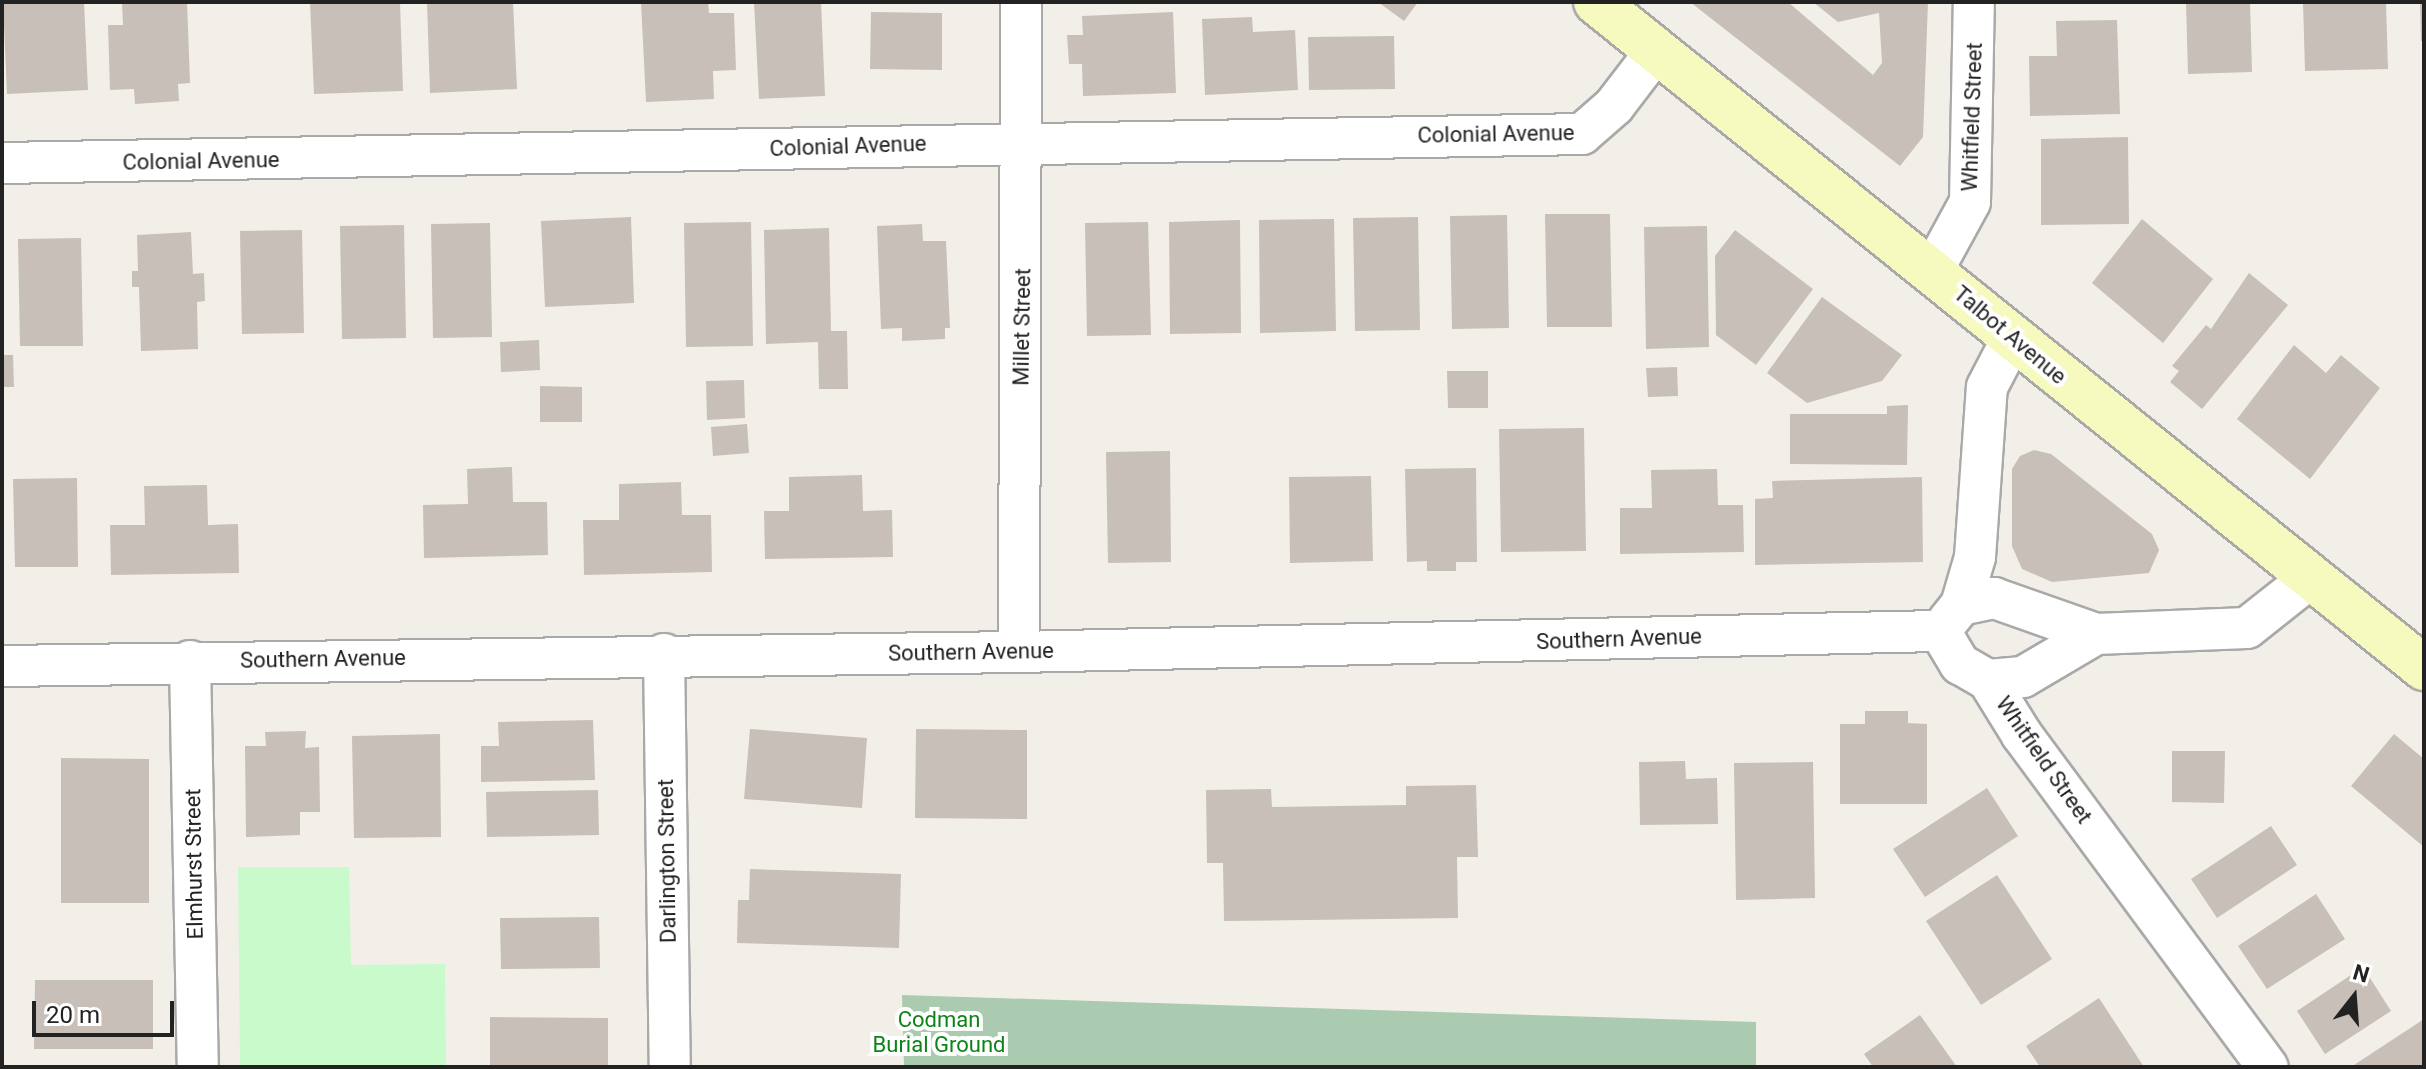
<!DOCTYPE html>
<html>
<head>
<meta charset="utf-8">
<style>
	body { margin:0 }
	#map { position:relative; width:2426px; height:1069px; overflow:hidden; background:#f2efe9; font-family:Roboto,sans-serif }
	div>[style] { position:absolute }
	.cemetery>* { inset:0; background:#aacbaf }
	.park>* { inset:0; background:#c8facc }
	.building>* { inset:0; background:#c7bfb8 }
	.roads { filter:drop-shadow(2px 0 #a9a9a9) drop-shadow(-2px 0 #a9a9a9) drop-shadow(0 2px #a9a9a9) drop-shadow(0 -2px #a9a9a9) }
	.street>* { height:40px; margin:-20px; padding:0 20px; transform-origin:20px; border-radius:20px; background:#fff }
	.secondary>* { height:44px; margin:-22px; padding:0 22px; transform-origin:22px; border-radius:22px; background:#f7fabf }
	span { translate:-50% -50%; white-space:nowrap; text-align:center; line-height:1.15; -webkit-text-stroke:8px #fff; paint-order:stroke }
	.street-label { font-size:22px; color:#222 }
	.park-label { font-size:22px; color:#0c8416 }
	.frame { position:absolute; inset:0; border:4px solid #222; pointer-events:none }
	.north { position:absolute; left:2314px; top:957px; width:80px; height:80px; -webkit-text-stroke:6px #fff; paint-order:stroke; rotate:17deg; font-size:22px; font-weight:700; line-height:32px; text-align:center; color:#222 }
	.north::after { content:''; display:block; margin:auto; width:28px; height:36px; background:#222; clip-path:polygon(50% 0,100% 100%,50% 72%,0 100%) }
	.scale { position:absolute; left:32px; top:1001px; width:142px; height:36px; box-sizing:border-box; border:4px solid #222; border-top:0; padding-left:10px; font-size:24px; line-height:28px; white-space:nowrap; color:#222; -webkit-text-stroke:6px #fff; paint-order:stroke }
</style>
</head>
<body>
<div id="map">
	<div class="cemetery">
		<div style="clip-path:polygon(902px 995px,1756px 1022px,1756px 1067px,904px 1067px)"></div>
	</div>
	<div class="park">
		<div style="clip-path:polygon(238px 867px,349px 867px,351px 965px,445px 964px,446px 1067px,240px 1067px)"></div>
	</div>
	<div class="building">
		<div style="clip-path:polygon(3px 2px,84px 2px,88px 90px,7px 94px)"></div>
		<div style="clip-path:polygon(122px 2px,187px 2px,190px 83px,178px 84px,179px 101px,135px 104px,134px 89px,110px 90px,108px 25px,123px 25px)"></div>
		<div style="clip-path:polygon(310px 2px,400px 2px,403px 91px,314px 94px)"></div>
		<div style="clip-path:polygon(427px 2px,513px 2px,517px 89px,430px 93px)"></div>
		<div style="clip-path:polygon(641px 2px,708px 2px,709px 13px,734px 13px,736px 70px,713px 71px,714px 99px,646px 102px)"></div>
		<div style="clip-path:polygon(754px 2px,821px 2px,825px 96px,759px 99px)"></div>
		<div style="clip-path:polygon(1378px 2px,1418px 2px,1404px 21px)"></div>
		<div style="clip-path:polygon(1690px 2px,1788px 2px,1873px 75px,1882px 63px,1879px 13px,1838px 22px,1813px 2px,1928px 2px,1923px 137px,1900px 166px)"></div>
		<div style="clip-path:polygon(2186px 2px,2250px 2px,2252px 72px,2188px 74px)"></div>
		<div style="clip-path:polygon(2303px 2px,2386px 2px,2388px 69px,2305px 71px)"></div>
		<div style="clip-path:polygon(2420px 2px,2424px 2px,2424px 41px,2421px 41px)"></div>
		<div style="clip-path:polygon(871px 12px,942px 13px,942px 70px,870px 69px)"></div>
		<div style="clip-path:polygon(1173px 12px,1176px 93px,1083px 96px,1082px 64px,1069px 64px,1067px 35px,1083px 35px,1082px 16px)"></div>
		<div style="clip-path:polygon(1252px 17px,1253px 32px,1295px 30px,1298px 90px,1205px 95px,1202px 19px)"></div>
		<div style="clip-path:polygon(2117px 20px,2120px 114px,2030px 116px,2029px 56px,2057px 56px,2056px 21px)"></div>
		<div style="clip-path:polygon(1394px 36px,1395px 89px,1309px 90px,1308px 37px)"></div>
		<div style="clip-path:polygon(2128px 137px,2129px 224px,2041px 225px,2041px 139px)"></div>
		<div style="clip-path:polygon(1545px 214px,1610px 214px,1612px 327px,1547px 327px)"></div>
		<div style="clip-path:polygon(1507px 215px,1509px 328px,1452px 329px,1450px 216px)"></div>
		<div style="clip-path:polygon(631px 217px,634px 303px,545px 307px,541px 221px)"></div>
		<div style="clip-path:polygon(1418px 217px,1420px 330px,1355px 331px,1353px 218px)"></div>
		<div style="clip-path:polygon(1334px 219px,1336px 331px,1260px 333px,1259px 220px)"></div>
		<div style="clip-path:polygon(2142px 219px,2213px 279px,2163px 343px,2092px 283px)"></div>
		<div style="clip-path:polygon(1240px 220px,1241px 333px,1170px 334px,1169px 222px)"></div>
		<div style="clip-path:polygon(751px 222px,753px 346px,686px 347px,684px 223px)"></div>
		<div style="clip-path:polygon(1148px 222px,1151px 335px,1087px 336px,1085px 223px)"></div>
		<div style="clip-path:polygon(490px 223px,492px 337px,433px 338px,431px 224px)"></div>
		<div style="clip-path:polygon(922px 224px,923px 241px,946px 241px,950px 328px,945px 328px,945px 339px,902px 341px,902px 328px,881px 329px,877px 226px)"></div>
		<div style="clip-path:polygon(404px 225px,406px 338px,342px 339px,340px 226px)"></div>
		<div style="clip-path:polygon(1707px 226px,1709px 347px,1646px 349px,1644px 227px)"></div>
		<div style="clip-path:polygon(829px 228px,831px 331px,847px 331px,848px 389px,819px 389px,818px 342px,766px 344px,764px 230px)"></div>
		<div style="clip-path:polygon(302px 230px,304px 333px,242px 334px,240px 231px)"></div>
		<div style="clip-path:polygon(1735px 230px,1813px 289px,1756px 365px,1716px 335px,1715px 256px)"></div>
		<div style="clip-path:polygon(191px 232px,193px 274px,204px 273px,205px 301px,197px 302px,198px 349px,141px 351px,139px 287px,132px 287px,132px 271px,138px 271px,137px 235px)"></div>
		<div style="clip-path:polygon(81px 238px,83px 346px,20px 346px,18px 239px)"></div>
		<div style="clip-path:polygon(2249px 273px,2288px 305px,2202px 409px,2170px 382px,2179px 371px,2172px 366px,2206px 325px,2211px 329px)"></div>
		<div style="clip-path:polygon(1822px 297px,1902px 355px,1882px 381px,1807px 403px,1767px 373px)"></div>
		<div style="clip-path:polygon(539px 340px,540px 370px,501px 372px,500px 342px)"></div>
		<div style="clip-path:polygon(2294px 345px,2326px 373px,2341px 355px,2380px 388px,2310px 479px,2237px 419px)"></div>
		<div style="clip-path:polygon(2px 355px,13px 355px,14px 387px,2px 387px)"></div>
		<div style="clip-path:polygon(1677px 367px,1678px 396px,1648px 397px,1646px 368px)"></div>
		<div style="clip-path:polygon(1447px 371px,1488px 371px,1488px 408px,1448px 408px)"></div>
		<div style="clip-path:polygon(744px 380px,745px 418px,707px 420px,706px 381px)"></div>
		<div style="clip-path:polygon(540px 386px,582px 387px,582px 422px,540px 422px)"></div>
		<div style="clip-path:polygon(1908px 405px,1907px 465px,1790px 464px,1790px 414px,1887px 414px,1887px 406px)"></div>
		<div style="clip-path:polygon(747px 424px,749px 453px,713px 456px,711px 427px)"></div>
		<div style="clip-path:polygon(1584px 428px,1586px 551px,1501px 552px,1499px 429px)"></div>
		<div style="clip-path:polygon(2034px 450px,2051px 454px,2152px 534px,2159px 550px,2149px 573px,2052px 582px,2022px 569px,2012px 546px,2012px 469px,2020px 456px)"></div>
		<div style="clip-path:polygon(1170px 451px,1171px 562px,1108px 563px,1106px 452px)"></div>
		<div style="clip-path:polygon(512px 467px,513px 502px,547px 502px,548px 555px,424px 558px,423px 505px,468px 504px,467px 469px)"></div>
		<div style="clip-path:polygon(1476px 468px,1477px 562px,1456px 562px,1456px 571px,1427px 571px,1427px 561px,1407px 562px,1405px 469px)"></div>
		<div style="clip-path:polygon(1717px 469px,1718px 505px,1743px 505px,1744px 552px,1620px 554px,1620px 508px,1652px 508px,1651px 470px)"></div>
		<div style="clip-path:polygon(862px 475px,863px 511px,892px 510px,893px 557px,765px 559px,764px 511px,789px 511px,789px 477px)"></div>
		<div style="clip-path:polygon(1371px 476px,1373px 561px,1290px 563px,1289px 477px)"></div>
		<div style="clip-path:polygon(1922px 477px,1923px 562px,1755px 565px,1755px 499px,1773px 498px,1772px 481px)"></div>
		<div style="clip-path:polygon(77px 478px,78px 567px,15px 567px,13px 479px)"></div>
		<div style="clip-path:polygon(681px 482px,682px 515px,711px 515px,712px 572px,584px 575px,583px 520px,619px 520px,619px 484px)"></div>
		<div style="clip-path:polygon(207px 485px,208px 525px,238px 524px,239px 573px,111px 575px,110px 525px,145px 525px,144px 486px)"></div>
		<div style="clip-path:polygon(1865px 711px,1908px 711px,1908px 723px,1927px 724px,1927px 804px,1840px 804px,1840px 724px,1865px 724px)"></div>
		<div style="clip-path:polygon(593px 720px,595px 780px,481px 782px,481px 746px,499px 746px,498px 722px)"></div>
		<div style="clip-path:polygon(750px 729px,867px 738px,862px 808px,744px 799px)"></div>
		<div style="clip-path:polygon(916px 729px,1027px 730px,1027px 819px,915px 818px)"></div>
		<div style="clip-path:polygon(306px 731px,305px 748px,319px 747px,320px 812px,300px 812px,300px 835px,246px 837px,245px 746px,266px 746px,265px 732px)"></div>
		<div style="clip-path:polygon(440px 734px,441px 837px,354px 838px,352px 736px)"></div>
		<div style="clip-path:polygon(2394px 734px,2424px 759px,2424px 847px,2351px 786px)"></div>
		<div style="clip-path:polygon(2172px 751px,2225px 751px,2224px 803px,2172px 802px)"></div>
		<div style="clip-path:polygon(61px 758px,149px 759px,149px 903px,61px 903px)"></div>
		<div style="clip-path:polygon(1685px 761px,1686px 779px,1717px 778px,1718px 824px,1640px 825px,1639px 762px)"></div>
		<div style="clip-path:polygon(1813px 762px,1815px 898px,1736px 900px,1734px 763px)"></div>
		<div style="clip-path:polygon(1476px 785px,1478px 857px,1457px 857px,1458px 918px,1224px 921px,1223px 863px,1207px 863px,1206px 790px,1271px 789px,1272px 807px,1406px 805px,1406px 786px)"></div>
		<div style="clip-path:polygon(1987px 788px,2018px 836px,1925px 897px,1893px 849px)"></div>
		<div style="clip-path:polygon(598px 790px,599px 835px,487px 837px,486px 792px)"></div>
		<div style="clip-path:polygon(2271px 826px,2297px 865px,2217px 918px,2191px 879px)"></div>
		<div style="clip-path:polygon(750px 869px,901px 874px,899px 948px,737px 943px,738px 900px,749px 900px)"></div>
		<div style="clip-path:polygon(1997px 875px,2052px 959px,1981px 1005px,1926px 921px)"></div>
		<div style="clip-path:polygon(2316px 894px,2345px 939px,2267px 989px,2238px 946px)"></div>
		<div style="clip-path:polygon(599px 917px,600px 968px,501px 969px,500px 918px)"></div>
		<div style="clip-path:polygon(2363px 967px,2391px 1011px,2325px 1054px,2297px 1011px)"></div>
		<div style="clip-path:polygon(35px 980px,153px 980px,153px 1049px,34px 1049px)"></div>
		<div style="clip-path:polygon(2099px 998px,2144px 1067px,2040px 1067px,2026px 1046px)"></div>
		<div style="clip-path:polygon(1920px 1015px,1957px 1067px,1873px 1067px,1864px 1054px)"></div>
		<div style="clip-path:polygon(490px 1017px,608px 1018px,608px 1067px,490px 1067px)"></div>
		<div style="clip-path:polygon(2424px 1019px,2424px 1067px,2351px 1067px)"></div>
	</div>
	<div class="roads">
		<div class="street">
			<div style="left:2px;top:163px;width:1580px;rotate:-1.05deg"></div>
			<div style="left:1582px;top:134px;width:43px;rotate:-41.2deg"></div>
			<div style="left:1614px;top:106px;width:71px;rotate:-52.5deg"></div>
			<div style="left:1933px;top:270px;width:77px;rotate:-61.4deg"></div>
			<div style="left:1970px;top:202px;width:200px;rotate:-88.9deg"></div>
			<div style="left:1961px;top:605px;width:34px;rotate:-12deg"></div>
			<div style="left:1994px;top:598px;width:108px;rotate:19.4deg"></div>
			<div style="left:2096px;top:634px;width:151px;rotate:-2.3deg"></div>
			<div style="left:2247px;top:628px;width:80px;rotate:-38.4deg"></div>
			<div style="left:1948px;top:621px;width:21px;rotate:-51deg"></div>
			<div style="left:1961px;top:605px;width:50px;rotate:-73.7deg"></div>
			<div style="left:1975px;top:557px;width:170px;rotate:-86deg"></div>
			<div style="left:1987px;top:387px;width:54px;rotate:-62.5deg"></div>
			<div style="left:1940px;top:631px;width:39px;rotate:59deg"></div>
			<div style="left:1960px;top:664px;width:32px;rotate:30deg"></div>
			<div style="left:1988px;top:680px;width:65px;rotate:58.3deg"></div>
			<div style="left:2022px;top:735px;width:413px;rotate:53.5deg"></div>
			<div style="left:1019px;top:652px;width:650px;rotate:-89.82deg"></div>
			<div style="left:664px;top:654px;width:413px;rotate:89.2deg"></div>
			<div style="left:190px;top:661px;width:406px;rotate:88.9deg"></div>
			<div style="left:2px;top:666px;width:1017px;rotate:-0.79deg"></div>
			<div style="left:1019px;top:652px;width:921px;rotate:-1.31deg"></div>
			<div style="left:1988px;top:680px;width:35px;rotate:-5deg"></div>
			<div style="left:2023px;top:677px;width:85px;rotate:-30.5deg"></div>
		</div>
		<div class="secondary">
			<div style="left:1596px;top:2px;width:1063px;rotate:38.81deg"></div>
		</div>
	</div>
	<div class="street-label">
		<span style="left:1972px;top:117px;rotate:-88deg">Whitfield Street</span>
		<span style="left:1496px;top:134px;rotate:-1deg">Colonial Avenue</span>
		<span style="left:848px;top:146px;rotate:-2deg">Colonial Avenue</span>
		<span style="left:201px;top:161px;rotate:-1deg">Colonial Avenue</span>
		<span style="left:1022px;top:327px;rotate:-89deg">Millet Street</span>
		<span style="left:2010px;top:335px;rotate:40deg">Talbot Avenue</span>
		<span style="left:1619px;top:639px;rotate:-2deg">Southern Avenue</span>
		<span style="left:971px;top:652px;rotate:-1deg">Southern Avenue</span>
		<span style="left:323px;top:659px;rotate:-1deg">Southern Avenue</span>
		<span style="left:2044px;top:760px;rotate:55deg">Whitfield Street</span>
		<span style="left:667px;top:861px;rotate:-91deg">Darlington Street</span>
		<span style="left:194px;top:864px;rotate:-91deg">Elmhurst Street</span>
	</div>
	<div class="park-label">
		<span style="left:939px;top:1032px">Codman<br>Burial Ground</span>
	</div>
	<div class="frame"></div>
	<div class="north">N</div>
	<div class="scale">20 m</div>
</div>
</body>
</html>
